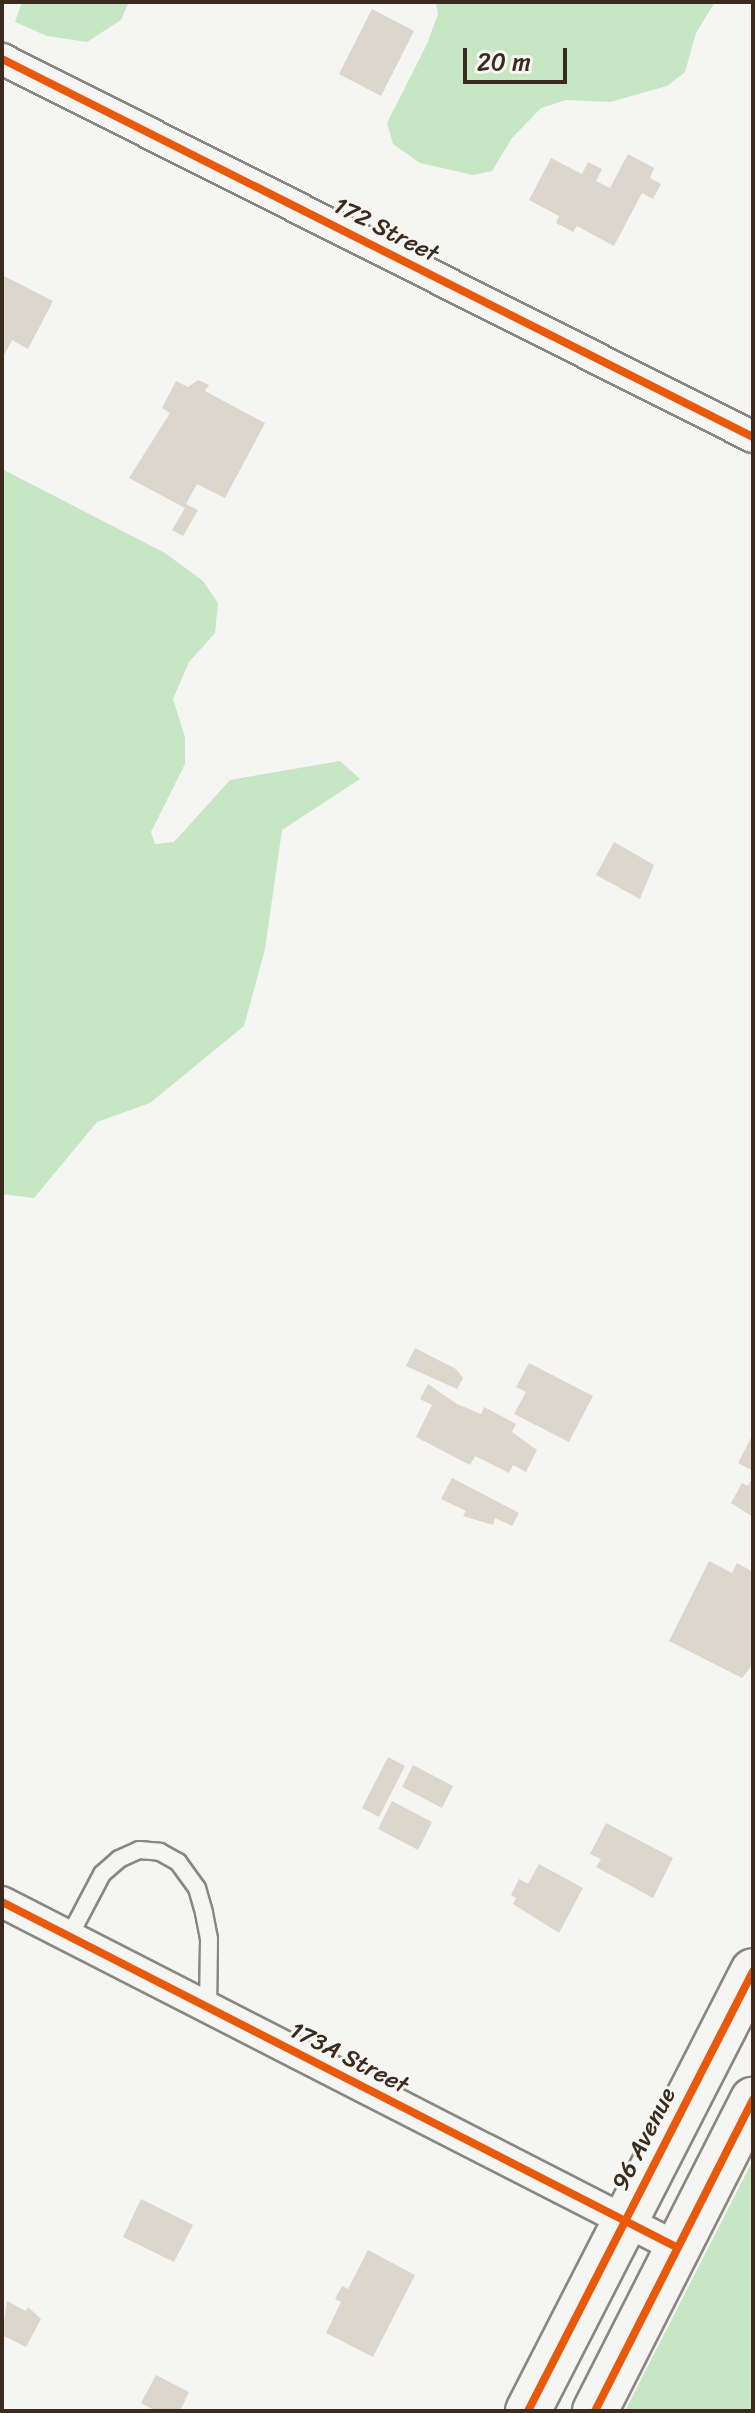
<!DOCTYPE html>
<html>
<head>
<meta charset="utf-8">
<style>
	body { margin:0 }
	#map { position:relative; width:755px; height:2413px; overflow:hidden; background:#f5f5f3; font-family:Sriracha,sans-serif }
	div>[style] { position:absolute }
	.green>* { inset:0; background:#c7e6c4 }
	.building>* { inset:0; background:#ddd6cd }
	.roads { filter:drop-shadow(2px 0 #8a8683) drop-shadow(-2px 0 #8a8683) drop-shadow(0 2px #8a8683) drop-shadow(0 -2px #8a8683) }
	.service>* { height:16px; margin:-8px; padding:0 8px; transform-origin:8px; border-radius:8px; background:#f5f5f3 }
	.minor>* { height:30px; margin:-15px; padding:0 15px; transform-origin:15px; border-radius:15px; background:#f5f5f3 }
	.secondary>* { height:44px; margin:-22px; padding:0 22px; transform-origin:22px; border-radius:22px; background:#f5f5f3 }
	.cycleway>* { height:8px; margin:-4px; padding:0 4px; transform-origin:4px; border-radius:4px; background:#e8590c }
	span { translate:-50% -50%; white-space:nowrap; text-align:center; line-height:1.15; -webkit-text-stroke:6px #f6f6f2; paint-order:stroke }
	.street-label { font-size:24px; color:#3b2a1e }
	.frame { position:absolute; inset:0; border:4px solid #3b2a1e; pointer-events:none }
	.scale { position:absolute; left:463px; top:48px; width:104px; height:36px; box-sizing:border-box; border:4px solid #3b2a1e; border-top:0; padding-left:10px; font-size:24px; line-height:28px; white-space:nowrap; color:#3b2a1e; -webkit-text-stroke:6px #f6f6f2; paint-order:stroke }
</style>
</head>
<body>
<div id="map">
	<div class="green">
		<div style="clip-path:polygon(22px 2px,129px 2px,121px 20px,87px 42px,47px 36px,15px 22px)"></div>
		<div style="clip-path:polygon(436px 2px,715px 2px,696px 33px,685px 72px,667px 86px,610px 102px,566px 100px,541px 108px,512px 138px,492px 171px,473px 175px,420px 163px,393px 144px,387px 123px,427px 44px,438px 14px)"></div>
		<div style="clip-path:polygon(2px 469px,165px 553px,203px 581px,218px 603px,215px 633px,189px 662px,173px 699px,185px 737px,185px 764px,151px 832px,155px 844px,174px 842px,230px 780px,340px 761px,360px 779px,282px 830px,265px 949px,244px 1026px,150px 1103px,97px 1122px,34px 1198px,2px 1194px)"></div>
		<div style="clip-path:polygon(753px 2160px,753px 2411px,625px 2411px)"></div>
	</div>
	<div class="building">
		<div style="clip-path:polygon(372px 9px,414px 31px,381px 96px,339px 74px)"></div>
		<div style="clip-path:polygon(628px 154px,654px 168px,650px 178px,661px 184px,653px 199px,642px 193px,614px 246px,577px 226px,573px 232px,556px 223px,559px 216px,529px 200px,551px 158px,582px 174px,588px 162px,602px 169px,596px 181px,610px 188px)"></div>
		<div style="clip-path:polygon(2px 275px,53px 301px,28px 349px,12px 340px,2px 359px)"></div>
		<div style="clip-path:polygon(198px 380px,209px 385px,205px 391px,265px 423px,225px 498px,197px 484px,186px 504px,198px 510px,183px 536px,172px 530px,185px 508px,129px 478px,170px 413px,162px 408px,176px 381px,188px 387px)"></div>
		<div style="clip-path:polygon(614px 842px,654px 865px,640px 899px,596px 875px)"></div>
		<div style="clip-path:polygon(415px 1348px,456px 1369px,463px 1378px,457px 1389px,406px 1366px)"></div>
		<div style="clip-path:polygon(529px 1363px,593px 1396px,569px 1442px,514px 1414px,526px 1392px,516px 1387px)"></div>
		<div style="clip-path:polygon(428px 1384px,457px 1404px,481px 1414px,484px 1407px,516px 1424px,512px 1432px,537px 1450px,526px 1472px,513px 1465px,509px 1473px,475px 1456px,470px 1465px,416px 1437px,432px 1405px,420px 1399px)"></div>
		<div style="clip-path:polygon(753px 1434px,753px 1471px,738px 1463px)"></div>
		<div style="clip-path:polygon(753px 1477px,753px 1517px,731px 1503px,742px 1483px,748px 1486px)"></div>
		<div style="clip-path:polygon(452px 1478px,519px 1513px,512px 1526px,495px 1518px,493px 1525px,463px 1516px,466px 1511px,441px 1499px)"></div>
		<div style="clip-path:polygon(709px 1561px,732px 1573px,737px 1563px,753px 1572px,753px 1664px,742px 1678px,669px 1641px)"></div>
		<div style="clip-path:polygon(388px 1757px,405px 1766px,379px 1817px,362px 1808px)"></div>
		<div style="clip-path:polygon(413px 1765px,453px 1786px,442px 1808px,402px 1787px)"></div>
		<div style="clip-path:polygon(392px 1801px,432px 1822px,418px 1850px,378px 1829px)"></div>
		<div style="clip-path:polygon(606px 1823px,673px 1858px,653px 1898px,596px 1867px,601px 1859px,590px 1854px)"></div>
		<div style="clip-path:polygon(539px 1864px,583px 1888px,559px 1933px,513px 1904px,516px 1898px,511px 1895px,519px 1879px,528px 1884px)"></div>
		<div style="clip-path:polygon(141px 2199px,193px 2225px,174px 2262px,123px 2237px)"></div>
		<div style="clip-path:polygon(368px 2250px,415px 2275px,373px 2357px,326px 2333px,341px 2302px,335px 2299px,342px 2286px,348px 2289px)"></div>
		<div style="clip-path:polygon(7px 2301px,26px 2311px,28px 2307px,41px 2319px,26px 2347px,2px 2335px)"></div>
		<div style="clip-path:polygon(156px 2375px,189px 2392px,180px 2411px,156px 2411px,141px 2403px)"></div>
	</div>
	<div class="roads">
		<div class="service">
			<div style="left:70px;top:1935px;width:69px;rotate:-62.3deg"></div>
			<div style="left:102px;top:1874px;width:23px;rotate:-41deg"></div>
			<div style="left:119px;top:1859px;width:22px;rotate:-24deg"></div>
			<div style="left:139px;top:1850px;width:21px;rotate:5deg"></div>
			<div style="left:160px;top:1852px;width:21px;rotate:29deg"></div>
			<div style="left:178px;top:1862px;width:32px;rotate:54deg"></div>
			<div style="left:197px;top:1888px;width:26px;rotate:74deg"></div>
			<div style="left:204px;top:1913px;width:26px;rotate:79deg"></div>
			<div style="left:209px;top:1939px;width:69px;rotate:90.8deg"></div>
		</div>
		<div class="minor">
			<div style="left:2px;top:59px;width:841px;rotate:26.72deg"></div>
			<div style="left:2px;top:1902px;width:759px;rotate:27.1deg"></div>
		</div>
		<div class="secondary">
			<div style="left:528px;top:2411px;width:494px;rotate:-62.9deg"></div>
			<div style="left:595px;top:2411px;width:349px;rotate:-63.1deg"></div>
		</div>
	</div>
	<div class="cycleway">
		<div style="left:2px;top:59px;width:841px;rotate:26.72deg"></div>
		<div style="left:2px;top:1902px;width:759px;rotate:27.1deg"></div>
		<div style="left:528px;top:2411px;width:494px;rotate:-62.9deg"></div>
		<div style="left:595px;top:2411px;width:349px;rotate:-63.1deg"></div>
	</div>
	<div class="street-label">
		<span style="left:386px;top:230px;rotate:27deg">172 Street</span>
		<span style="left:349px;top:2058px;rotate:27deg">173A Street</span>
		<span style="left:644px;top:2139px;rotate:-63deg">96 Avenue</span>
	</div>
	<div class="frame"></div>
	<div class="scale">20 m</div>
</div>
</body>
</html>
